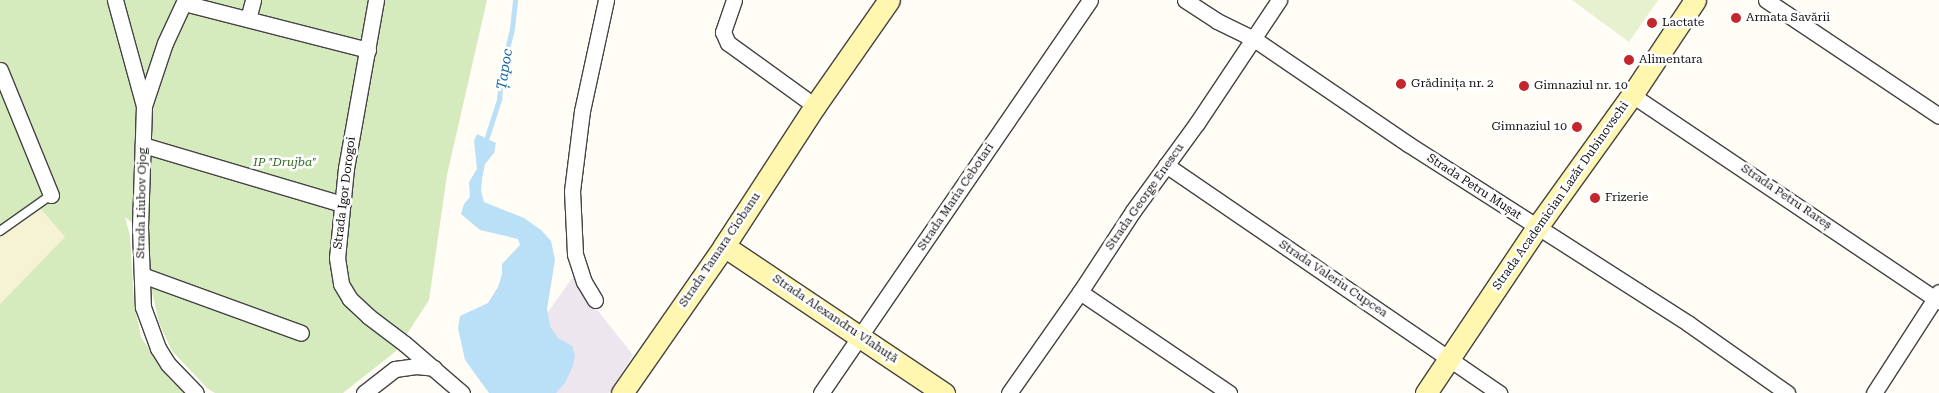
<!DOCTYPE html>
<html>
<head>
<meta charset="utf-8">
<style>
	body { margin:0 }
	#map { position:relative; width:1939px; height:393px; overflow:hidden; background:#fffdf5; font-family:"Roboto Serif",serif }
	div>[style] { position:absolute }
	.industrial>* { inset:0; background:#eee6ef }
	.farmland>* { inset:0; background:#f6f3d4 }
	.green>* { inset:0; background:#d5ebbd }
	.pitch>* { inset:0; background:#e6f2cf }
	.water>* { inset:0; background:#b9e0f7 }
	.stream>* { height:4.5px; margin:-2.25px; padding:0 2.25px; transform-origin:2.25px; border-radius:2.25px; background:#b9e0f7 }
	.roads { filter:drop-shadow(1px 0 #444) drop-shadow(-1px 0 #444) drop-shadow(0 1px #444) drop-shadow(0 -1px #444) }
	.lane>* { height:8px; margin:-4px; padding:0 4px; transform-origin:4px; border-radius:4px; background:#fff }
	.street>* { height:15px; margin:-7.5px; padding:0 7.5px; transform-origin:7.5px; border-radius:7.5px; background:#fff }
	.secondary>* { height:21px; margin:-10.5px; padding:0 10.5px; transform-origin:10.5px; border-radius:10.5px; background:#fff6b0 }
	.dots>* { width:14px; height:14px; translate:-50% -50%; box-sizing:border-box; border:2px solid #fff; border-radius:50% }
	span { translate:-50% -50%; white-space:nowrap; text-align:center; line-height:1.15; -webkit-text-stroke:5px #fff; paint-order:stroke }
	.poi-label { font-size:12px; color:#111 }
	.left { translate:0 -50%; text-align:left }
	.right { translate:-100% -50%; text-align:right }
	.park-label { font-size:12px; color:#2f6b1f; font-style:italic }
	.street-label { font-size:12px; color:#111 }
	.water-label { font-size:14px; color:#1768a6; font-style:italic }
</style>
</head>
<body>
<div id="map">
	<div class="industrial">
		<div style="clip-path:polygon(575px 274px,595px 307px,633px 355px,609px 393px,532px 393px,531px 336px)"></div>
	</div>
	<div class="farmland">
		<div style="clip-path:polygon(40px 208px,66px 237px,0 304px,0 234px)"></div>
	</div>
	<div class="green">
		<div style="clip-path:polygon(0 0,487px 0,447px 175px,429px 300px,396px 351px,343px 393px,215px 393px,207px 388px,172px 351px,159px 323px,151px 287px,138px 283px,135px 225px,125px 217px,130px 236px,134px 302px,141px 337px,167px 376px,184px 393px,0 393px,0 304px,65px 237px,40px 208px,0 234px)"></div>
	</div>
	<div class="pitch">
		<div style="clip-path:polygon(1572px 0,1658px 0,1629px 42px)"></div>
	</div>
	<div class="water">
		<div style="clip-path:polygon(477px 134px,496px 143px,494px 153px,485px 164px,482px 179px,481px 191px,484px 202px,524px 218px,541px 230px,551px 241px,555px 260px,547px 309px,550px 326px,558px 338px,572px 346px,575px 355px,573px 366px,565px 383px,556px 393px,489px 393px,465px 360px,458px 328px,460px 316px,488px 303px,498px 287px,502px 274px,502px 264px,520px 245px,518px 239px,480px 230px,461px 214px,464px 204px,470px 197px,469px 182px,477px 169px,474px 141px)"></div>
	</div>
	<div class="stream">
		<div style="left:487px;top:137px;width:40px;rotate:-72deg"></div>
		<div style="left:499px;top:99px;width:29px;rotate:-84deg"></div>
		<div style="left:502px;top:70px;width:42px;rotate:-76.3deg"></div>
		<div style="left:512px;top:29px;width:29px;rotate:-84deg"></div>
	</div>
	<div class="roads">
		<div class="lane">
			<div style="left:0;top:231px;width:62px;rotate:-35.2deg"></div>
		</div>
		<div class="street">
			<div style="left:115px;top:0;width:110px;rotate:74.7deg"></div>
			<div style="left:144px;top:106px;width:121px;rotate:91.9deg"></div>
			<div style="left:140px;top:227px;width:80px;rotate:87.9deg"></div>
			<div style="left:143px;top:307px;width:44px;rotate:69.9deg"></div>
			<div style="left:158px;top:348px;width:19px;rotate:58deg"></div>
			<div style="left:168px;top:364px;width:40px;rotate:46deg"></div>
			<div style="left:376px;top:0;width:171px;rotate:100.1deg"></div>
			<div style="left:346px;top:168px;width:90px;rotate:95.7deg"></div>
			<div style="left:337px;top:258px;width:26px;rotate:81deg"></div>
			<div style="left:341px;top:284px;width:17px;rotate:59deg"></div>
			<div style="left:350px;top:299px;width:25px;rotate:43deg"></div>
			<div style="left:368px;top:316px;width:46px;rotate:37.1deg"></div>
			<div style="left:405px;top:344px;width:75px;rotate:40.7deg"></div>
			<div style="left:734px;top:0;width:34px;rotate:109deg"></div>
			<div style="left:723px;top:32px;width:12px;rotate:66deg"></div>
			<div style="left:728px;top:43px;width:107px;rotate:35.9deg"></div>
			<div style="left:1185px;top:0;width:38px;rotate:33deg"></div>
			<div style="left:1217px;top:21px;width:41px;rotate:25.9deg"></div>
			<div style="left:1254px;top:39px;width:186px;rotate:34.3deg"></div>
			<div style="left:1408px;top:144px;width:334px;rotate:32.6deg"></div>
			<div style="left:1689px;top:324px;width:120px;rotate:35.1deg"></div>
			<div style="left:1766px;top:0;width:208px;rotate:33.8deg"></div>
			<div style="left:184px;top:3px;width:190px;rotate:14.3deg"></div>
			<div style="left:248px;top:19px;width:20px;rotate:-75deg"></div>
			<div style="left:0;top:70px;width:135px;rotate:67.8deg"></div>
			<div style="left:1632px;top:95px;width:370px;rotate:33.9deg"></div>
			<div style="left:144px;top:106px;width:66px;rotate:-71.6deg"></div>
			<div style="left:165px;top:43px;width:47px;rotate:-65.1deg"></div>
			<div style="left:143px;top:145px;width:208px;rotate:16.5deg"></div>
			<div style="left:1166px;top:165px;width:404px;rotate:34.4deg"></div>
			<div style="left:142px;top:275px;width:169px;rotate:20deg"></div>
			<div style="left:1080px;top:292px;width:180px;rotate:34.1deg"></div>
			<div style="left:595px;top:300px;width:21px;rotate:-121deg"></div>
			<div style="left:584px;top:282px;width:29px;rotate:-108deg"></div>
			<div style="left:575px;top:254px;width:63px;rotate:-92.7deg"></div>
			<div style="left:572px;top:191px;width:81px;rotate:-82.9deg"></div>
			<div style="left:582px;top:111px;width:114px;rotate:-77.8deg"></div>
			<div style="left:364px;top:393px;width:39px;rotate:-38deg"></div>
			<div style="left:395px;top:369px;width:21px;rotate:-8deg"></div>
			<div style="left:416px;top:366px;width:18px;rotate:6deg"></div>
			<div style="left:821px;top:393px;width:476px;rotate:-55.6deg"></div>
			<div style="left:1009px;top:393px;width:123px;rotate:-54.9deg"></div>
			<div style="left:1080px;top:292px;width:97px;rotate:-56.8deg"></div>
			<div style="left:1133px;top:211px;width:109px;rotate:-54deg"></div>
			<div style="left:1197px;top:123px;width:148px;rotate:-56.3deg"></div>
			<div style="left:1874px;top:393px;width:120px;rotate:-57.2deg"></div>
		</div>
		<div class="secondary">
			<div style="left:724px;top:246px;width:265px;rotate:33.8deg"></div>
			<div style="left:622px;top:393px;width:179px;rotate:-55.2deg"></div>
			<div style="left:724px;top:246px;width:167px;rotate:-57deg"></div>
			<div style="left:815px;top:106px;width:129px;rotate:-55.1deg"></div>
			<div style="left:1426px;top:393px;width:200px;rotate:-56.2deg"></div>
			<div style="left:1537px;top:227px;width:163px;rotate:-54.3deg"></div>
			<div style="left:1632px;top:95px;width:114px;rotate:-56.4deg"></div>
		</div>
	</div>
	<div class="dots">
		<div style="left:1736px;top:18px;background:#c4262e"></div>
		<div style="left:1652px;top:23px;background:#c4262e"></div>
		<div style="left:1629px;top:60px;background:#c4262e"></div>
		<div style="left:1401px;top:84px;background:#c4262e"></div>
		<div style="left:1524px;top:86px;background:#c4262e"></div>
		<div style="left:1577px;top:127px;background:#c4262e"></div>
		<div style="left:1595px;top:198px;background:#c4262e"></div>
	</div>
	<div class="poi-label">
		<span class="left" style="left:1746px;top:18px">Armata Savării</span>
		<span class="left" style="left:1662px;top:23px">Lactate</span>
		<span class="left" style="left:1639px;top:60px">Alimentara</span>
		<span class="left" style="left:1411px;top:84px">Grădinița nr. 2</span>
		<span class="left" style="left:1534px;top:86px">Gimnaziul nr. 10</span>
		<span class="right" style="left:1567px;top:127px">Gimnaziul 10</span>
		<span class="left" style="left:1605px;top:198px">Frizerie</span>
	</div>
	<div class="park-label">
		<span style="left:285px;top:163px">IP "Drujba"</span>
	</div>
	<div class="street-label">
		<span style="left:1474px;top:187px;rotate:33deg">Strada Petru Mușat</span>
		<span style="left:345px;top:193px;rotate:-83deg">Strada Igor Dorogoi</span>
		<span style="left:1561px;top:196px;rotate:-55deg">Strada Academician Lazăr Dubinovschi</span>
		<span style="left:956px;top:197px;rotate:-56deg">Strada Maria Cebotari</span>
		<span style="left:1145px;top:197px;rotate:-55deg">Strada George Enescu</span>
		<span style="left:1786px;top:197px;rotate:34deg">Strada Petru Rareș</span>
		<span style="left:142px;top:203px;rotate:-89deg">Strada Liubov Ojog</span>
		<span style="left:720px;top:250px;rotate:-56deg">Strada Tamara Ciobanu</span>
		<span style="left:1333px;top:279px;rotate:34deg">Strada Valeriu Cupcea</span>
		<span style="left:835px;top:319px;rotate:34deg">Strada Аlexandru Vlahuță</span>
	</div>
	<div class="water-label">
		<span style="left:504px;top:69px;rotate:-81deg">Țapoc</span>
	</div>
</div>
</body>
</html>
